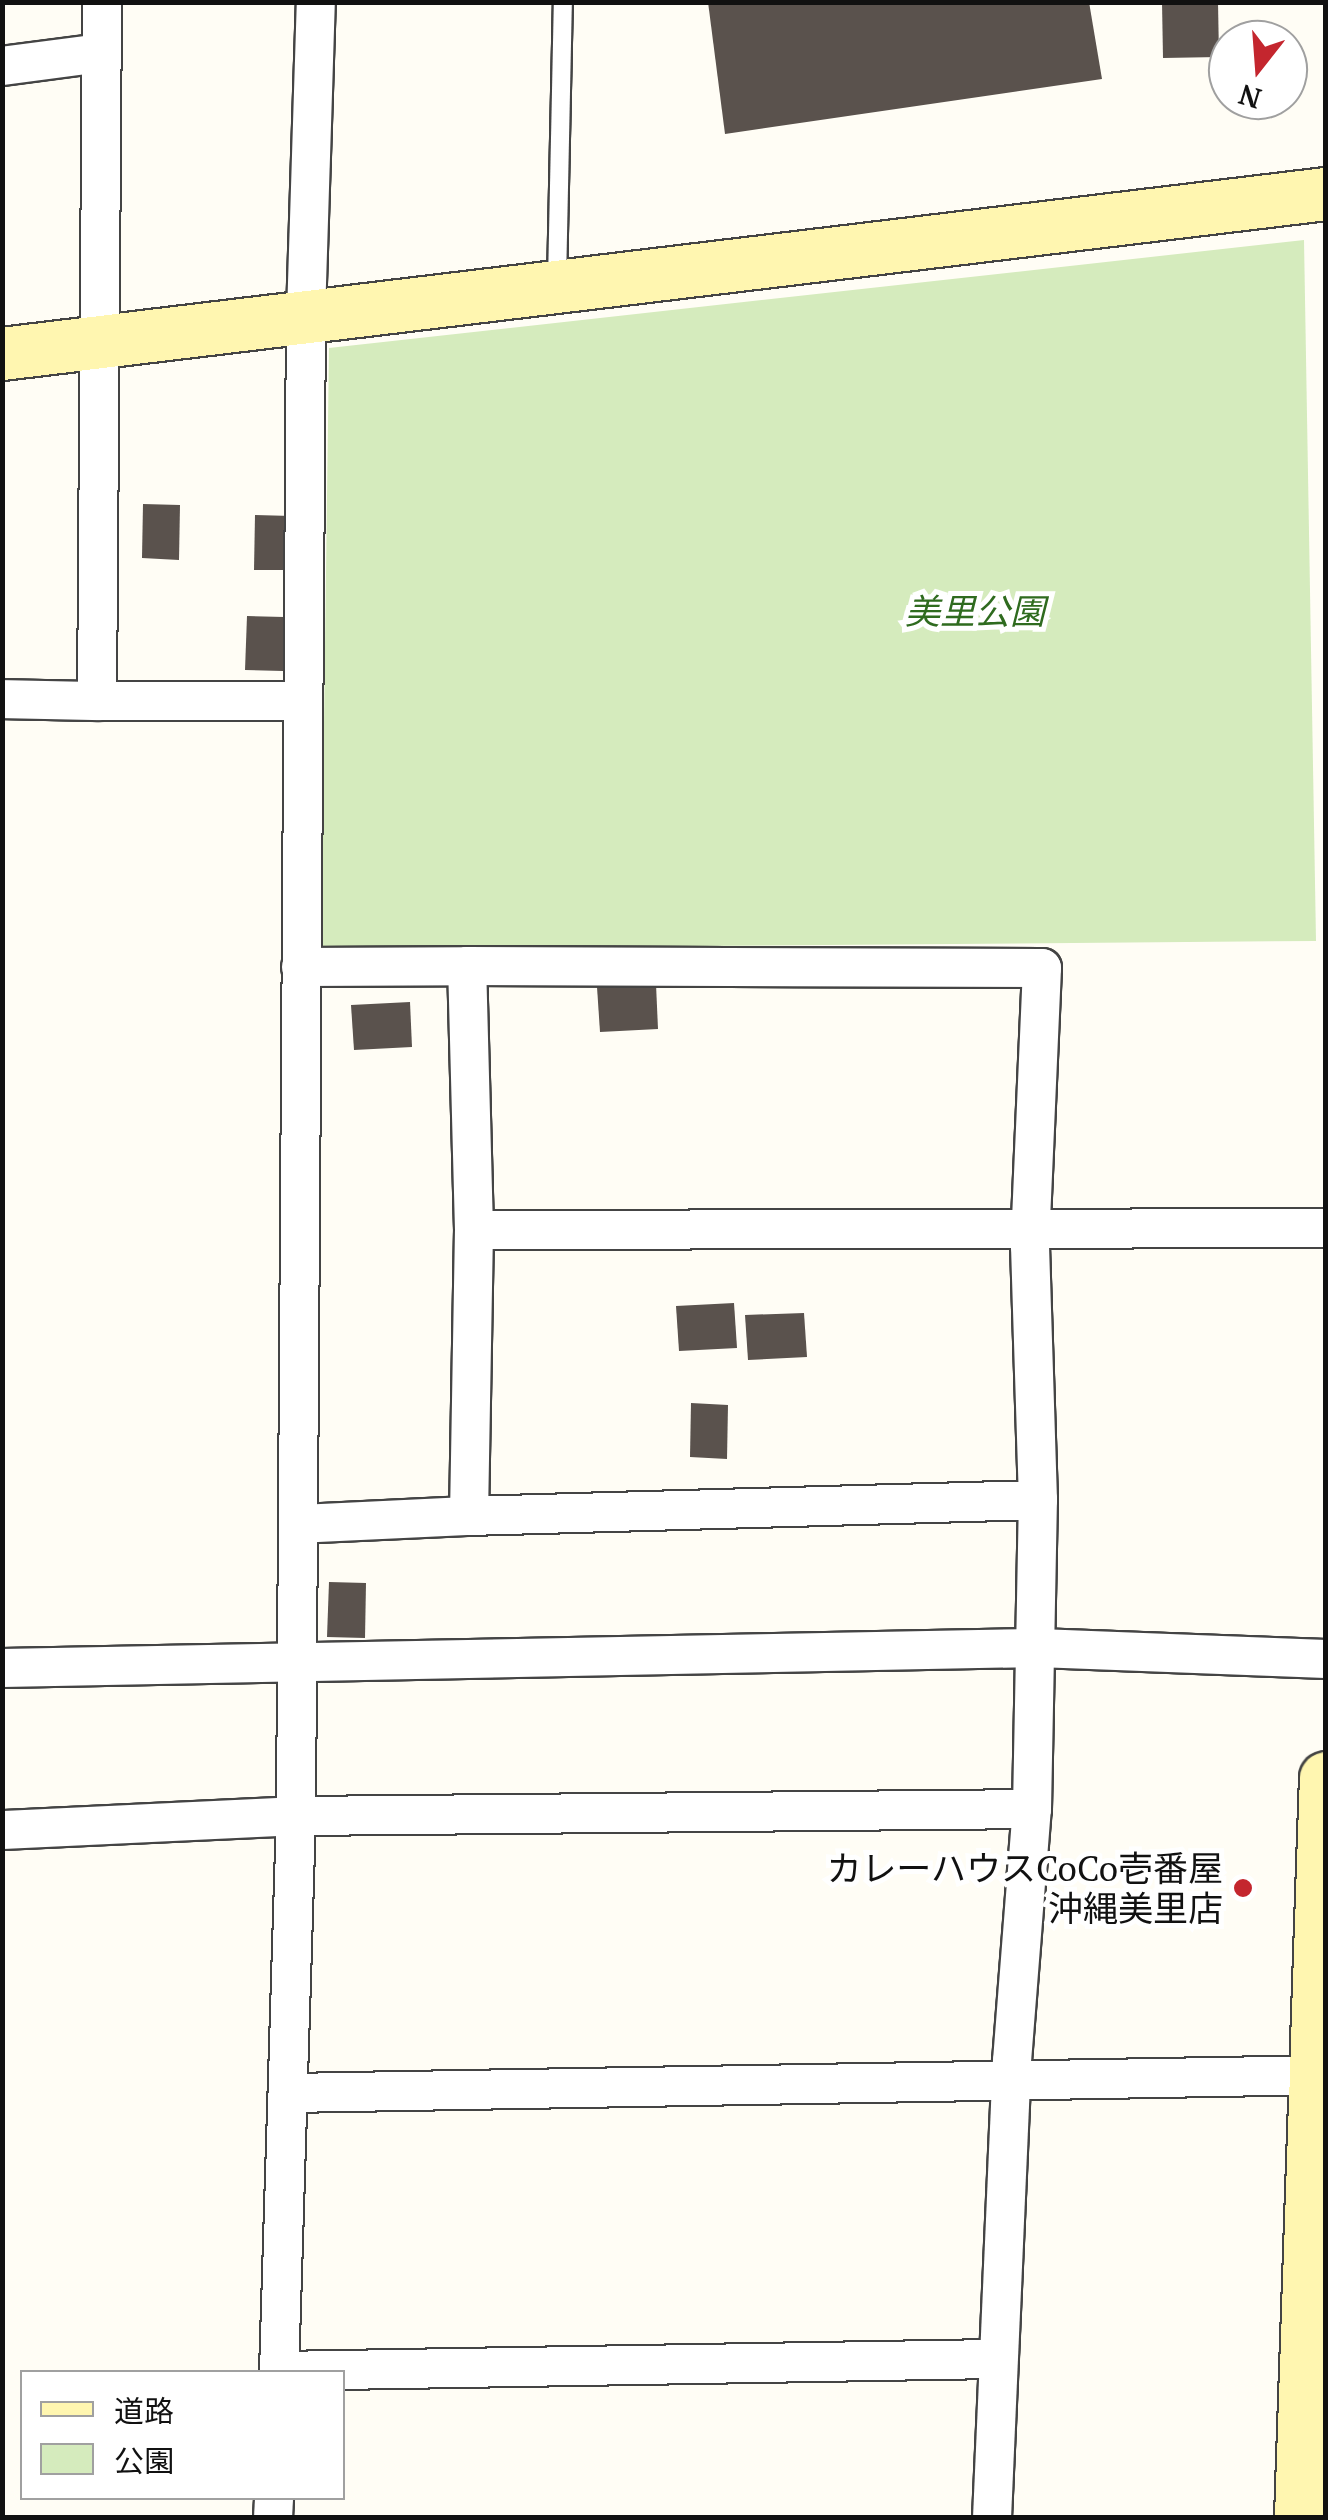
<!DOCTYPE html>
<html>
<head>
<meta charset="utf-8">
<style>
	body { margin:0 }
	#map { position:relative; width:1328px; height:2520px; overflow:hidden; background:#fffdf5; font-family:"PT Serif","Noto Sans JP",serif }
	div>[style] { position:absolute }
	.green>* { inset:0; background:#d5ebbd }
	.building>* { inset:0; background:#5a524d }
	.roads { filter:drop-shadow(2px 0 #444) drop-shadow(-2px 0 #444) drop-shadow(0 2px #444) drop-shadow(0 -2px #444) }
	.lane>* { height:18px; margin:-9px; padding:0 9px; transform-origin:9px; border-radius:9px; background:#fff }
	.street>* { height:38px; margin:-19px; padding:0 19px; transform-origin:19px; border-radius:19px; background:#fff }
	.secondary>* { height:52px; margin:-26px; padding:0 26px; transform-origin:26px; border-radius:26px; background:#fff6b0 }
	.dots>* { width:28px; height:28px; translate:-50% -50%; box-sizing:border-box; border:5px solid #fff; border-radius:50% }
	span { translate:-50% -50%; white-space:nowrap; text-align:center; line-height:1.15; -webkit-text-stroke:10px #fff; paint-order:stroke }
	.park-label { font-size:35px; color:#2f6b1f; font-style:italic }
	.poi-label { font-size:35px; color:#111 }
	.right { translate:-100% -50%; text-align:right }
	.frame { position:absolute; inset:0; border:5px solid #111; pointer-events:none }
	.legend { position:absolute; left:20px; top:2370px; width:325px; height:130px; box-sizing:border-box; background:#fff; border:2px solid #a0a0a0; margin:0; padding:12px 18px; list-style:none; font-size:30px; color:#111 }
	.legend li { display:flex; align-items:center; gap:20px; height:50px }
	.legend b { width:50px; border:2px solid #a0a0a0 }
	.north { position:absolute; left:1208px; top:20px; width:100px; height:100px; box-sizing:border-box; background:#fff; border:2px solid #a0a0a0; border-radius:50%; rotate:197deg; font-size:28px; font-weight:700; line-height:40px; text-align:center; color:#111 }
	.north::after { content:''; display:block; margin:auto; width:35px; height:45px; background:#c4262e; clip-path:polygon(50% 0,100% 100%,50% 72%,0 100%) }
</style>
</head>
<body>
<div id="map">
	<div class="green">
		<div style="clip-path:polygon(1304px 240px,1316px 941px,321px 949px,329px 348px)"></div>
	</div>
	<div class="building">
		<div style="clip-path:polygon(708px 2px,1089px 2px,1102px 79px,725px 134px)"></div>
		<div style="clip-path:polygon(1162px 2px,1218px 2px,1219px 57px,1163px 58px)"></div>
		<div style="clip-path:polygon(143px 504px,180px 505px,179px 560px,142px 558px)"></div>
		<div style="clip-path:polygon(255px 515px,292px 516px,291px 570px,254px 570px)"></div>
		<div style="clip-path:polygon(247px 616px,284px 617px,283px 671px,245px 670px)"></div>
		<div style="clip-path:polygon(656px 984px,658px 1029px,600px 1032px,597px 987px)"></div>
		<div style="clip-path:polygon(410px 1002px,412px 1047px,354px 1050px,351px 1005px)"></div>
		<div style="clip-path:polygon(734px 1303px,737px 1348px,679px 1351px,676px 1306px)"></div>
		<div style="clip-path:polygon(804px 1313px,807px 1357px,748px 1360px,745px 1315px)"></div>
		<div style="clip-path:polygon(691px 1403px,728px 1405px,727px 1459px,690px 1457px)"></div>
		<div style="clip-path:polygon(329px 1582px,366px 1583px,365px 1638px,327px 1637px)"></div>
	</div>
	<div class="roads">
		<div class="lane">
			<div style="left:557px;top:282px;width:280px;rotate:-88.8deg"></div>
		</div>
		<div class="street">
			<div style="left:2px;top:66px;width:100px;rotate:-7.5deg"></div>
			<div style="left:2px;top:699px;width:95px;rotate:1.2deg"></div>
			<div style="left:97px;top:701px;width:699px;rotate:-89.59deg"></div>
			<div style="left:97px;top:701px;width:206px"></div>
			<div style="left:301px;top:967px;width:166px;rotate:-0.3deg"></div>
			<div style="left:467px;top:966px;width:575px;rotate:0.2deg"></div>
			<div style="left:1042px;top:968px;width:278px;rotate:92.5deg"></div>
			<div style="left:1030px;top:1246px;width:254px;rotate:88.2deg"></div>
			<div style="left:1038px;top:1500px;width:569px;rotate:178.39deg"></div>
			<div style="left:469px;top:1516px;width:286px;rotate:-89deg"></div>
			<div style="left:474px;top:1230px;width:264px;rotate:-91.5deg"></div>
			<div style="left:474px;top:1230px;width:852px;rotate:-0.13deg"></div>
			<div style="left:299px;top:1524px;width:170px;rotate:-2.7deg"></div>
			<div style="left:2px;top:1668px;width:1036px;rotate:-1.11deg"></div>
			<div style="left:1038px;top:1648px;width:288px;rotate:2.2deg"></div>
			<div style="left:2px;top:1830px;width:294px;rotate:-2.7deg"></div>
			<div style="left:296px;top:1816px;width:736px;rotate:-0.54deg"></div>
			<div style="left:289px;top:2093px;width:1037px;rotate:-0.99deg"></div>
			<div style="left:279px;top:2371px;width:717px;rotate:-0.96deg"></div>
			<div style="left:279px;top:2372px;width:556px;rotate:-88.25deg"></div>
			<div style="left:296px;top:1816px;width:1501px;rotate:-89.62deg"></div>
			<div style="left:306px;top:315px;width:313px;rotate:-88.2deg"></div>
			<div style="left:273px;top:2518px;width:20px;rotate:-87deg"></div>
			<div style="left:992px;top:2518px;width:457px;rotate:-87.5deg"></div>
			<div style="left:1012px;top:2061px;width:253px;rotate:-85.5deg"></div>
			<div style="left:1032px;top:1809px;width:309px;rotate:-88.9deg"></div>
		</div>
		<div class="secondary">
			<div style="left:2px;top:354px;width:1334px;rotate:-6.89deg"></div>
			<div style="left:1301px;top:2518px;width:740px;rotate:-88.07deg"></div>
		</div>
	</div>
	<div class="dots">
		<div style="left:1243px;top:1888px;background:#c4262e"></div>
	</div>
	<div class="park-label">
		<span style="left:975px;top:611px">美里公園</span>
	</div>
	<div class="poi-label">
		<span class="right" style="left:1223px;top:1888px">カレーハウスCoCo壱番屋<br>沖縄美里店</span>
	</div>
	<div class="frame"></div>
	<ul class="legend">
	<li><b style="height:12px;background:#fff6b0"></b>道路</li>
	<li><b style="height:28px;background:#d5ebbd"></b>公園</li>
	</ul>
	<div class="north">N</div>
</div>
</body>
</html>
